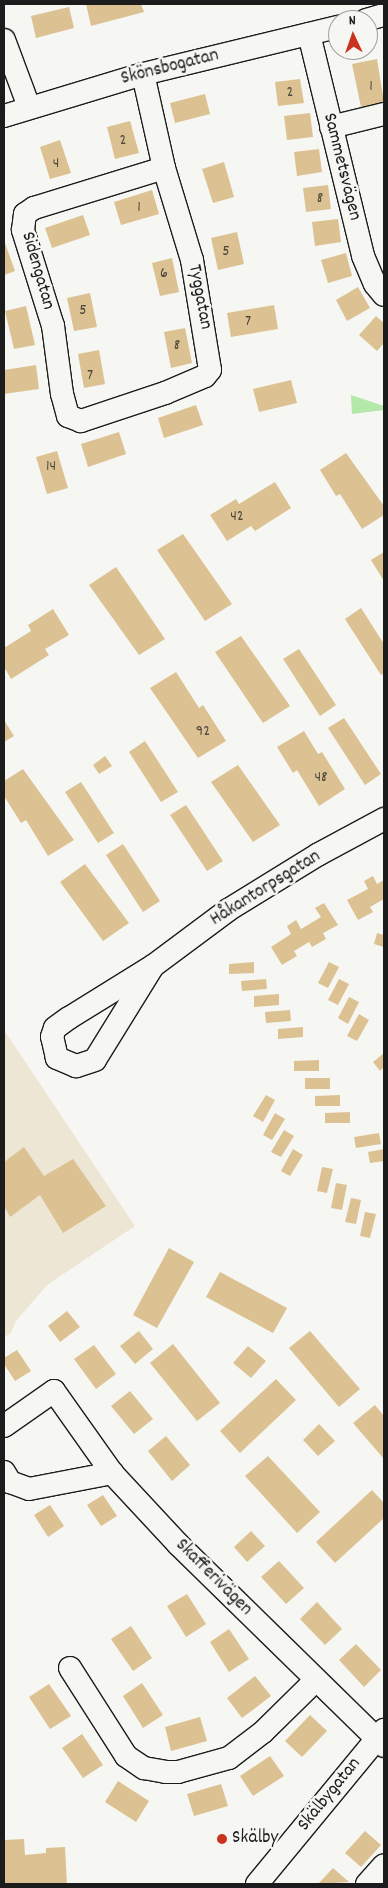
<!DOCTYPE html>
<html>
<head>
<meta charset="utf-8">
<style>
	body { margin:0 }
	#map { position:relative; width:388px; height:1888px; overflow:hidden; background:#f6f6f2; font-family:Dekko,sans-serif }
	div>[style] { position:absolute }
	.built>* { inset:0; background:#eee6d5 }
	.green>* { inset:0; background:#b3e8a9 }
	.building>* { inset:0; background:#dcc292 }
	.roads { filter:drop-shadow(1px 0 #1c1c1c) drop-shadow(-1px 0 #1c1c1c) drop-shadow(0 1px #1c1c1c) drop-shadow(0 -1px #1c1c1c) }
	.minor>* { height:22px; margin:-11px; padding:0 11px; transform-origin:11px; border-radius:11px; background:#f6f6f2 }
	.dots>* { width:14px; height:14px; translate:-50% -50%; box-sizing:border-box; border:2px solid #f6f6f2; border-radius:50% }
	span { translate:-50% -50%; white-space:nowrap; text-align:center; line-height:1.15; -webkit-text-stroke:5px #f6f6f2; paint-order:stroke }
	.number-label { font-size:16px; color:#4c463a }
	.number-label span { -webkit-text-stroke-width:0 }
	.street-label { font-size:19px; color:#1c1c1c }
	.poi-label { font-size:19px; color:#1c1c1c }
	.left { translate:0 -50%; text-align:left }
	.frame { position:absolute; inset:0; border:5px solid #1c1c1c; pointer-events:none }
	.north { position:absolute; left:328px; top:10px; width:50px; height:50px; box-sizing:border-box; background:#f6f6f2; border:1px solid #9f9f9c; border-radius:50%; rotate:357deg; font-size:14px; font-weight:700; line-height:20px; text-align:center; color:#1c1c1c }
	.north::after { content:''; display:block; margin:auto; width:18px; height:22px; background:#c8321e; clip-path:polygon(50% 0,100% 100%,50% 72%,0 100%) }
</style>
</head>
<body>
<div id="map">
	<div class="built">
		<div style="clip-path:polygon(4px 1030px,135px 1226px,47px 1285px,16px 1321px,11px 1333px,4px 1337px)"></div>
	</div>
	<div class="green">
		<div style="clip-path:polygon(351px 395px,384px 406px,384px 410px,352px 414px)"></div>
	</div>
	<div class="building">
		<div style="clip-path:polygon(86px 4px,141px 4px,144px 12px,91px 26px)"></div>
		<div style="clip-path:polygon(69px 7px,74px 28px,36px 38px,31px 16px)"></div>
		<div style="clip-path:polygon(377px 59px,384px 102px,361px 107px,352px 64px)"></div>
		<div style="clip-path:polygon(300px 79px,304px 103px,278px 106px,275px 82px)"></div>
		<div style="clip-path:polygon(205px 94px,210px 114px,175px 123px,170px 103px)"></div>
		<div style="clip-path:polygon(310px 113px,313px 137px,287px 140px,284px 116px)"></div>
		<div style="clip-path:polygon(130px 121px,139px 153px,115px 159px,107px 127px)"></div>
		<div style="clip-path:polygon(60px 140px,71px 173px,50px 179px,40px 147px)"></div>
		<div style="clip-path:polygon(319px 149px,322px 172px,297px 176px,294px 152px)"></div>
		<div style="clip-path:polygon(224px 162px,234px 197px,213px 203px,202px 169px)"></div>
		<div style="clip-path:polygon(328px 185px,331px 209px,306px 212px,303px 188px)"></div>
		<div style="clip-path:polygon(152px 190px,159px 214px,121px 225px,114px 202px)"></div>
		<div style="clip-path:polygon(83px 215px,90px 235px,52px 248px,45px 228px)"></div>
		<div style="clip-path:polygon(338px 219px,341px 242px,315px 246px,312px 222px)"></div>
		<div style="clip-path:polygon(237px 232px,244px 264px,218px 270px,211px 238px)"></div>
		<div style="clip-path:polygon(4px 240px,15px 271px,4px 275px)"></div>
		<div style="clip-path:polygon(346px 253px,352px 276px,328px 283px,321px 260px)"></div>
		<div style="clip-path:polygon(172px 258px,179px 292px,160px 296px,152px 263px)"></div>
		<div style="clip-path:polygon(358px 287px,370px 308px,347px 321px,336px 300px)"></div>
		<div style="clip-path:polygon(90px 293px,97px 327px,74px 331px,67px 298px)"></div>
		<div style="clip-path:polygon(274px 305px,278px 329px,231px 337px,227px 313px)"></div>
		<div style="clip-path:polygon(26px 306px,35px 345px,14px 349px,5px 311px)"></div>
		<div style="clip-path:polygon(376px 316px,384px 323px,384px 343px,377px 351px,359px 335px)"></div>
		<div style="clip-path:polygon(185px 328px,192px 363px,171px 368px,164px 332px)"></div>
		<div style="clip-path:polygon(99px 350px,105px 384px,84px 388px,78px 354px)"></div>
		<div style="clip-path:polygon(36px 365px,39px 389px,4px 394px,4px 370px)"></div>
		<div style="clip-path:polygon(291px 380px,297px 403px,259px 412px,253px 389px)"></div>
		<div style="clip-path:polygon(196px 405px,203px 425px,164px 438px,158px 418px)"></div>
		<div style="clip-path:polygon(119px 432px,126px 454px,88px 467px,81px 444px)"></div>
		<div style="clip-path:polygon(57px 451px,68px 488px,47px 494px,36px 457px)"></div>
		<div style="clip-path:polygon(346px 453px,384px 506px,384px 515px,362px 529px,340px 494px,336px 496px,320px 470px)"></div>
		<div style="clip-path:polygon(275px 482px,291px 508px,255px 531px,251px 526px,227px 541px,210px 515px,236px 499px,239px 504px)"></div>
		<div style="clip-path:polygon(183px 534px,232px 604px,205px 621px,157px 550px)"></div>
		<div style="clip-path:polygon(384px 552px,384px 581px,371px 560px)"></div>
		<div style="clip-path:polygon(116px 567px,165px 639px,139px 655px,89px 585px)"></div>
		<div style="clip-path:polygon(361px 608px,384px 644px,384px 673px,381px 675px,345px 619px)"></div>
		<div style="clip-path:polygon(53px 609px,69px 635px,45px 649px,49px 655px,11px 679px,4px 667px,4px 648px,31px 631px,28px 625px)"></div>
		<div style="clip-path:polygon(241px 636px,290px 706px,263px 723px,215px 652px)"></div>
		<div style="clip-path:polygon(299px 649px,336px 705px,320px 716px,283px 659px)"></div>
		<div style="clip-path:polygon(176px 672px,199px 708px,203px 705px,226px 741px,198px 758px,150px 688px)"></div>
		<div style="clip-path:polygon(344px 718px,381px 774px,365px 785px,328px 728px)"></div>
		<div style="clip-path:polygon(4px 720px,14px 736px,4px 742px)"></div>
		<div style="clip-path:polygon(304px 731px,318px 754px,322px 752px,345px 789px,319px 806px,297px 770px,293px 773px,277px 747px)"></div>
		<div style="clip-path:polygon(145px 741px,178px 792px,161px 802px,129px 752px)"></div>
		<div style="clip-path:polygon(105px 756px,112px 766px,99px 774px,93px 765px)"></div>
		<div style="clip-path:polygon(238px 765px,280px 825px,253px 842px,211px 782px)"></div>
		<div style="clip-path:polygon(23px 769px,74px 840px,48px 856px,26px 820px,21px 823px,4px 796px,4px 781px)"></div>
		<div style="clip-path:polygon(81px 782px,114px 833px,98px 843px,65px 792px)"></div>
		<div style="clip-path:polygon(186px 805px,223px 861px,207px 871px,170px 815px)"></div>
		<div style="clip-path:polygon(123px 844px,160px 901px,143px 912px,106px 855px)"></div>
		<div style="clip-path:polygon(85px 864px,129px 923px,103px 941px,60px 882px)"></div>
		<div style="clip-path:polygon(373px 876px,377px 884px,384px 880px,384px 899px,370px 907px,373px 912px,358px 920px,347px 900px,368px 889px,364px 881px)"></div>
		<div style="clip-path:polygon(324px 903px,338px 925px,323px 933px,326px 939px,312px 947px,309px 942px,294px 951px,297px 956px,282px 965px,271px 947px,291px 934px,287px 926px,296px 920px,301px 929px,321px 917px,315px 908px)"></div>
		<div style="clip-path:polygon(377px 933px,384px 935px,384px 947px,374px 944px)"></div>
		<div style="clip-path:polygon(254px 962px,254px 973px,229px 974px,229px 964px)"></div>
		<div style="clip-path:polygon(329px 962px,339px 967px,328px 988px,318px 983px)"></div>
		<div style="clip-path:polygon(266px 979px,267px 989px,242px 991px,241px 981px)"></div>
		<div style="clip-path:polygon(339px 979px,349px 984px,338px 1005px,328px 1000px)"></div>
		<div style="clip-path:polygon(279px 994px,279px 1005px,254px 1007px,254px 996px)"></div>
		<div style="clip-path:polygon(349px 997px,359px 1002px,348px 1024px,338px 1018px)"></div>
		<div style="clip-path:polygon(290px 1010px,291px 1021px,266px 1023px,265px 1012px)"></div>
		<div style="clip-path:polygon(359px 1014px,369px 1020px,357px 1041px,347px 1036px)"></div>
		<div style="clip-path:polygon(303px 1027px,303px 1037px,278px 1039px,278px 1029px)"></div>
		<div style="clip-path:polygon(384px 1053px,384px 1067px,380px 1071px,373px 1062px)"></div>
		<div style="clip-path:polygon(319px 1060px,319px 1071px,294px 1071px,294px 1061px)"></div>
		<div style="clip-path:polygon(305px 1078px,330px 1078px,330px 1089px,305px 1089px)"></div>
		<div style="clip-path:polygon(266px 1095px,275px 1100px,263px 1122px,253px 1116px)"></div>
		<div style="clip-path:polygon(340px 1095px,340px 1106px,315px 1106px,315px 1096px)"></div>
		<div style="clip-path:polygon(350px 1112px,350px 1123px,325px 1123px,325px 1113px)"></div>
		<div style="clip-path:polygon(275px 1113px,285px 1119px,272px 1140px,263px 1135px)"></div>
		<div style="clip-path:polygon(284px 1130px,294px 1136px,281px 1157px,271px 1152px)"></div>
		<div style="clip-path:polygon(379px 1133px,381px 1144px,356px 1148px,354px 1137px)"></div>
		<div style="clip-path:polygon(24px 1147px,44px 1176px,73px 1159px,106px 1206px,63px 1233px,40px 1195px,10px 1217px,4px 1206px,4px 1162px)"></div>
		<div style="clip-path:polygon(293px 1149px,303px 1155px,290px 1176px,281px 1171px)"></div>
		<div style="clip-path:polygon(384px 1149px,384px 1161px,370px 1163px,368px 1152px)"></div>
		<div style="clip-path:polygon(322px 1167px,333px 1169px,327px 1193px,317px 1191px)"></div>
		<div style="clip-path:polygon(336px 1183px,347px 1185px,342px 1210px,331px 1208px)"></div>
		<div style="clip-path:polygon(351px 1198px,361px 1200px,356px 1224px,345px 1222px)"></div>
		<div style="clip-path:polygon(365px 1212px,376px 1214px,370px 1238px,360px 1236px)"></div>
		<div style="clip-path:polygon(169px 1248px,194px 1262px,157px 1328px,133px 1315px)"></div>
		<div style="clip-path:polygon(220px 1272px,287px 1308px,273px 1333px,206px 1297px)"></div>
		<div style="clip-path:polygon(67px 1311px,80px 1327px,60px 1342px,48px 1326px)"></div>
		<div style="clip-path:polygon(139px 1331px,153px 1349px,135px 1364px,120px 1346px)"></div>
		<div style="clip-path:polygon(310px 1331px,360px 1389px,339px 1407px,289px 1348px)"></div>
		<div style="clip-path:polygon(173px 1344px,220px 1403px,197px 1421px,150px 1363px)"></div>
		<div style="clip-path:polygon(94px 1345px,116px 1374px,96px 1389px,74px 1359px)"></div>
		<div style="clip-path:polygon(248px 1346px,266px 1361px,251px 1378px,233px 1363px)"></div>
		<div style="clip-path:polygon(17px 1350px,31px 1371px,15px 1381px,4px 1364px,4px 1358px)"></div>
		<div style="clip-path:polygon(276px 1379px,296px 1400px,240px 1453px,220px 1431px)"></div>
		<div style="clip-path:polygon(130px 1391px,153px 1419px,134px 1434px,111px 1406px)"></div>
		<div style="clip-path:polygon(375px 1405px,384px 1416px,384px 1459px,353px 1423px)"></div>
		<div style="clip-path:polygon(319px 1424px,335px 1441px,318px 1456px,303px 1440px)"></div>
		<div style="clip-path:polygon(166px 1436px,190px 1465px,172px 1481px,148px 1451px)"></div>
		<div style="clip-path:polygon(268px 1456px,320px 1512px,297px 1533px,245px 1476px)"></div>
		<div style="clip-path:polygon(372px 1490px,384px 1503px,384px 1518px,335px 1563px,316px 1542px)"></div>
		<div style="clip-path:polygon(103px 1495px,117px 1516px,101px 1526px,87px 1505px)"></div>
		<div style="clip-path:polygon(50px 1505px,64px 1526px,48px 1537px,34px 1515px)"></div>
		<div style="clip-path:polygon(251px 1531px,265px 1546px,247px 1562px,234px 1547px)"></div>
		<div style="clip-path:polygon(279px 1561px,304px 1588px,286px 1604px,261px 1577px)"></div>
		<div style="clip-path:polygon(187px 1594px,206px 1624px,186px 1637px,167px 1606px)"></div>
		<div style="clip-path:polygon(317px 1602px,342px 1629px,325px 1645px,300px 1619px)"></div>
		<div style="clip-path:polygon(131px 1626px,152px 1658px,133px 1671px,111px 1639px)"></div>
		<div style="clip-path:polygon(229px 1629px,249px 1659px,229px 1672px,210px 1642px)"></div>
		<div style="clip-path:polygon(356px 1644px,381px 1670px,364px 1687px,339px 1660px)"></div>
		<div style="clip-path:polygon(255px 1676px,271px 1696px,242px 1718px,227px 1698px)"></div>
		<div style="clip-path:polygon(142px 1683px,163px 1715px,143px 1728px,123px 1696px)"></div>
		<div style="clip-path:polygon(49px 1684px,71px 1716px,50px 1729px,29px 1697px)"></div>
		<div style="clip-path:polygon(310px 1715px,327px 1731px,302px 1757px,285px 1741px)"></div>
		<div style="clip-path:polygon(200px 1717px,207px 1741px,171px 1751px,165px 1727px)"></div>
		<div style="clip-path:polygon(82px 1734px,103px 1765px,83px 1778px,62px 1748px)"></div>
		<div style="clip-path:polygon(270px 1756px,284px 1776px,253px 1796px,240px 1776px)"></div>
		<div style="clip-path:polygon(118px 1781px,149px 1801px,136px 1822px,105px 1802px)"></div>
		<div style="clip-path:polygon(221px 1784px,228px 1806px,194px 1816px,187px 1794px)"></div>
		<div style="clip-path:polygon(365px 1831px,381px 1845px,361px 1867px,345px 1853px)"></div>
		<div style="clip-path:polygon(24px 1839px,25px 1855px,46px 1853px,46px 1848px,65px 1847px,67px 1884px,4px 1884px,4px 1840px)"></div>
		<div style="clip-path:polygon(333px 1868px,349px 1882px,318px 1884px)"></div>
	</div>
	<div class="roads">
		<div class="minor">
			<div style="left:366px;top:20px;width:19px;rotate:-16deg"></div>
			<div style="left:309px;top:34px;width:228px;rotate:76.3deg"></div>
			<div style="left:363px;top:256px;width:30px;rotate:67deg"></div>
			<div style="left:375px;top:284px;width:14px;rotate:51deg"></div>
			<div style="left:4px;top:40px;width:72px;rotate:69.5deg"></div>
			<div style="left:143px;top:74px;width:96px;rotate:77.4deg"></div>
			<div style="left:164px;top:168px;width:96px;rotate:73.1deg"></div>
			<div style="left:192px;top:260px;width:111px;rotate:80.7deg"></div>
			<div style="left:210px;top:370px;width:8px;rotate:130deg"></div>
			<div style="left:205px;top:376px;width:43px;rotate:157deg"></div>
			<div style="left:165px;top:393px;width:89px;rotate:161.6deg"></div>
			<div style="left:81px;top:421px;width:14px;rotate:-159deg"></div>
			<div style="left:68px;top:416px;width:23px;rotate:-105deg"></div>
			<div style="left:62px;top:394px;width:69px;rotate:-97.5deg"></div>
			<div style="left:53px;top:326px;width:101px;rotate:-107.4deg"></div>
			<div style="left:23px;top:230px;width:16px;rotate:-83deg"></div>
			<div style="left:25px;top:214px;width:11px;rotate:-34deg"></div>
			<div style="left:34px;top:208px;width:136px;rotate:-17.1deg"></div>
			<div style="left:4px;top:116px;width:145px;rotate:-16.8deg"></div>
			<div style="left:143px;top:74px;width:201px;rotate:-13.6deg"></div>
			<div style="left:331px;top:127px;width:55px;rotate:-13.8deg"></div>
			<div style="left:153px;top:966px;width:110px;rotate:121.7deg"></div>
			<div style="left:95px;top:1060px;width:20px;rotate:162deg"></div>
			<div style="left:76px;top:1066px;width:21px;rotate:-157deg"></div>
			<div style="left:57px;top:1058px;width:22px;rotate:-103deg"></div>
			<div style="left:52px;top:1037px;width:9px;rotate:-72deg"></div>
			<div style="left:55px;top:1028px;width:17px;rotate:-36deg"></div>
			<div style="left:69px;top:1018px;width:99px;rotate:-31.8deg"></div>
			<div style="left:153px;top:966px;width:94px;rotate:-36.7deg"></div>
			<div style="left:228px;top:910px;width:107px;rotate:-31.6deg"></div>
			<div style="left:319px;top:854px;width:74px;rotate:-28.3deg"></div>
			<div style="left:4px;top:1426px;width:61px;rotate:-35deg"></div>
			<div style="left:54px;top:1391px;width:100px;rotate:54.7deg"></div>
			<div style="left:112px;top:1473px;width:98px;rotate:47.1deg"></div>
			<div style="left:179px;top:1545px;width:287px;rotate:44.4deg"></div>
			<div style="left:4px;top:1472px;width:12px;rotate:59deg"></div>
			<div style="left:10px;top:1482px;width:20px;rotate:20deg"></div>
			<div style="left:29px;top:1489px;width:85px;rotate:-10.9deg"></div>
			<div style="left:70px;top:1668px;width:104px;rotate:57.5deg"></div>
			<div style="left:126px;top:1756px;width:22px;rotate:34deg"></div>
			<div style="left:144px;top:1768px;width:22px;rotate:10deg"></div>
			<div style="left:166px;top:1772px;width:12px"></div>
			<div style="left:178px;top:1772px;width:53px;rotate:-15.4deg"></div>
			<div style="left:229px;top:1758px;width:43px;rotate:-37.4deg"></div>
			<div style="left:263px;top:1732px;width:74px;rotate:-44.5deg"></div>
			<div style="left:257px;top:1884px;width:200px;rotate:-50.5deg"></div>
			<div style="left:367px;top:1884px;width:25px;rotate:-48deg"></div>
		</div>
	</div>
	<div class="dots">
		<div style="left:222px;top:1839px;background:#c8321e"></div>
	</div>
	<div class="number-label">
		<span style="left:371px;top:87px">1</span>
		<span style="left:290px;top:93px">2</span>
		<span style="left:123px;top:141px">2</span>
		<span style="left:56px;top:164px">4</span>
		<span style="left:320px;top:199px">8</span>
		<span style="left:139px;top:208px">1</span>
		<span style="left:226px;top:252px">5</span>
		<span style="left:164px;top:274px">6</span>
		<span style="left:83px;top:311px">5</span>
		<span style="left:248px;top:322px">7</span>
		<span style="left:177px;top:346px">8</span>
		<span style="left:90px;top:376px">7</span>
		<span style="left:51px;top:467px">14</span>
		<span style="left:237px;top:517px">42</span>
		<span style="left:203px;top:732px">92</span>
		<span style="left:321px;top:778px">48</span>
	</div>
	<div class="street-label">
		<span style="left:170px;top:68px;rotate:-14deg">Skönsbogatan</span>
		<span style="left:341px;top:167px;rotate:76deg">Sammetsvägen</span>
		<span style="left:37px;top:271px;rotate:74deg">Sidengatan</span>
		<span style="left:199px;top:297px;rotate:79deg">Tyggatan</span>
		<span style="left:266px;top:889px;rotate:-32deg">Håkantorpsgatan</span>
		<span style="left:213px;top:1578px;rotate:45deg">Skafferivägen</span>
		<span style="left:330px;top:1795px;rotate:-51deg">Skälbygatan</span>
	</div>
	<div class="poi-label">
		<span class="left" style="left:232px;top:1839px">Skälby</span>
	</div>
	<div class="frame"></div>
	<div class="north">N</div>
</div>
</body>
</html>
